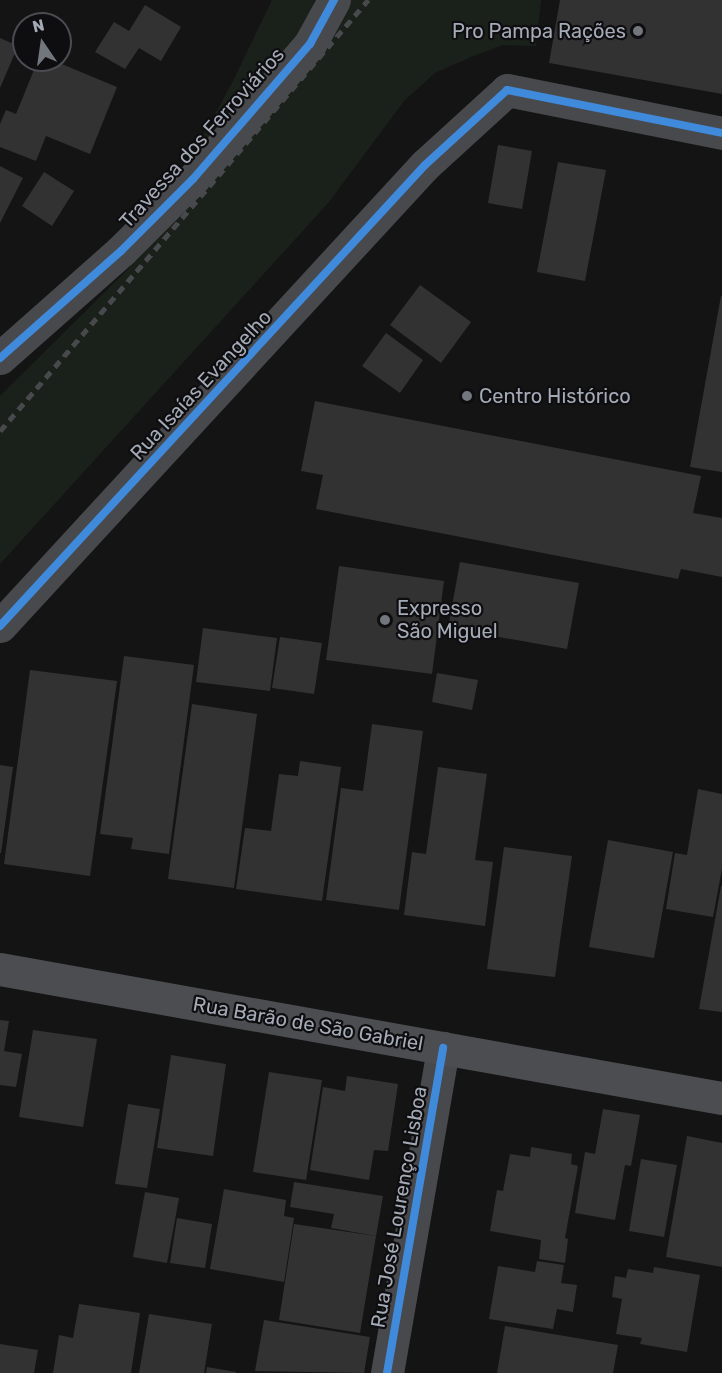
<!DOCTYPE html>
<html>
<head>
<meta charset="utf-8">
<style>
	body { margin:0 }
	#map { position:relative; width:722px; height:1373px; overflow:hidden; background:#141414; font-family:Rubik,sans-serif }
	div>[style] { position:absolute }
	.green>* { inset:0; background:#1a211b }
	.building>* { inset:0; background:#323233 }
	.street>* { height:33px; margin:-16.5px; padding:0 16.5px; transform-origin:16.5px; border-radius:16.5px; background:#48494d }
	.secondary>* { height:33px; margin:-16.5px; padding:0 16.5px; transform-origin:16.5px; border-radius:16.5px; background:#4c4d51 }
	.rail>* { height:4.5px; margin-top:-2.25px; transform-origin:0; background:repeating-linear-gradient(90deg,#48494c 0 8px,transparent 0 14px) }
	.cycleway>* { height:8px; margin:-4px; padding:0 4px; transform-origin:4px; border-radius:4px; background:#408adc }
	.dots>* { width:16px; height:16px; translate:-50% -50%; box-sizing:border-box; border:3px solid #0e0e10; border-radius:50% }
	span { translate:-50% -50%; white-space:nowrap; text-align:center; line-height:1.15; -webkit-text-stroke:4.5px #0e0e10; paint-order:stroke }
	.poi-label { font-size:20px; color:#a4aab6 }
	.right { translate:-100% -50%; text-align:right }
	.left { translate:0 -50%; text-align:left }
	.street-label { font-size:20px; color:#a4aab6 }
	.north { position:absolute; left:12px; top:12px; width:60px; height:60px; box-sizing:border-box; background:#0e0e10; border:2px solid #4a4c52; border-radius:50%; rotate:347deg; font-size:16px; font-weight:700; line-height:24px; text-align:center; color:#a4aab6 }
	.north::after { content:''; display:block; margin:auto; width:21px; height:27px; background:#72767d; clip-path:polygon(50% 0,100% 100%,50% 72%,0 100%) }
</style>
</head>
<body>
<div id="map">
	<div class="green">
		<div style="clip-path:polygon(272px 0,315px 0,297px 47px,192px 156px,233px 81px)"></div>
		<div style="clip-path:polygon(348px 0,541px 0,536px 46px,503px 45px,471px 57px,435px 73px,404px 101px,329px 202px,0 564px,0 396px,132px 265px,181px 212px)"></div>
	</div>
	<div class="building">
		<div style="clip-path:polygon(560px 0,722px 0,722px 94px,549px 63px)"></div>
		<div style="clip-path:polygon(145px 5px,181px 27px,161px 61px,139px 48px,125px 69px,95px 52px,114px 22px,129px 31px)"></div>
		<div style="clip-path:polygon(0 38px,18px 46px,0 88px)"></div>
		<div style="clip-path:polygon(38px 60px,52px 60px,117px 87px,90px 154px,46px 136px,36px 161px,0 147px,0 124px,6px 110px,16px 114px)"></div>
		<div style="clip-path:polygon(498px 145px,532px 151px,522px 209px,488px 203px)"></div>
		<div style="clip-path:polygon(558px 162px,606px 170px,585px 281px,537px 272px)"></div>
		<div style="clip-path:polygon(0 166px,23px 178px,0 223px)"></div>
		<div style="clip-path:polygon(44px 172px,74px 191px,52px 226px,22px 206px)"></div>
		<div style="clip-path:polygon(420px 285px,471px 322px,441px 363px,390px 325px)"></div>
		<div style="clip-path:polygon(721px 296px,722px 296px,722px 472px,690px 467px)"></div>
		<div style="clip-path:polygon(386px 333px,423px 360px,400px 393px,362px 366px)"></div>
		<div style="clip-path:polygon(315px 401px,701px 476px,693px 513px,722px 518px,722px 577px,681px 569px,678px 579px,316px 509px,323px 475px,301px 471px)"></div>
		<div style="clip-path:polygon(460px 562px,579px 583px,567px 649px,448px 628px)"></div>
		<div style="clip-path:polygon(339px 566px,444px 581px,432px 674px,326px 660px)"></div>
		<div style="clip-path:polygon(203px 628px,277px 638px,270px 691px,196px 682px)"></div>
		<div style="clip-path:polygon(280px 637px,322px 643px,314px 694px,272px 688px)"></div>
		<div style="clip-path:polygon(124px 656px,194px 665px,169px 854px,131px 849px,133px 838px,100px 834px)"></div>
		<div style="clip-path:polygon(30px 670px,117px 681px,90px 876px,4px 864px)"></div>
		<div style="clip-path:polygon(437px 673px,478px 680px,472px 710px,432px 702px)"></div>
		<div style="clip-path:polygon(192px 704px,257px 714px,234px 888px,168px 879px)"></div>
		<div style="clip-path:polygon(372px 724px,423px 731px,399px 910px,326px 900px,341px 788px,363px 791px)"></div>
		<div style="clip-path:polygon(300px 761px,341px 767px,322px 901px,236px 889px,245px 828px,271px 831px,279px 774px,298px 776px)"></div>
		<div style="clip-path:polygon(0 765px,13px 767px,1px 853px,0 853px)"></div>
		<div style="clip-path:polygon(438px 767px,487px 774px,475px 860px,493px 862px,485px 926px,404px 915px,412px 852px,426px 854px)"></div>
		<div style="clip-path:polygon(698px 789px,722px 794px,722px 869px,713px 917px,666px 909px,675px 853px,687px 855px)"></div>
		<div style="clip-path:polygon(608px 840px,673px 852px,654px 958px,589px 947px)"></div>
		<div style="clip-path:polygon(504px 847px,572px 856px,555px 977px,487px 969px)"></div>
		<div style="clip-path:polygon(721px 886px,722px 886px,722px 1012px,699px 1009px)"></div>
		<div style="clip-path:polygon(0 1020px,9px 1021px,4px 1051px,22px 1054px,16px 1087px,0 1085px)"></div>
		<div style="clip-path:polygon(33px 1030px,97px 1039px,83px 1127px,19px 1117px)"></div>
		<div style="clip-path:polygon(171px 1055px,226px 1064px,213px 1156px,157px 1148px)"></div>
		<div style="clip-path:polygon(269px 1072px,322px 1080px,306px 1180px,253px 1172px)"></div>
		<div style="clip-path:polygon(347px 1076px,398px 1084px,388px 1151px,374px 1150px,369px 1180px,310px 1170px,323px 1087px,345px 1091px)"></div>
		<div style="clip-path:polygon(128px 1104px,160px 1109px,147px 1188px,115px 1184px)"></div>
		<div style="clip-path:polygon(603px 1109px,640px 1115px,631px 1166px,625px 1165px,615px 1220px,575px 1213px,585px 1152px,595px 1154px)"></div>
		<div style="clip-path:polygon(687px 1136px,722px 1143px,722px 1267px,666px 1257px)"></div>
		<div style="clip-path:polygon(531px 1147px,572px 1154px,571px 1164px,578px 1166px,565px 1238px,568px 1239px,565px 1263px,539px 1259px,541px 1240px,490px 1231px,497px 1190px,503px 1191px,510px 1154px,530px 1157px)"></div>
		<div style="clip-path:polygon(641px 1159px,677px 1165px,664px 1237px,629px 1231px)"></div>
		<div style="clip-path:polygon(294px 1182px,383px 1196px,376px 1236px,331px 1228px,334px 1214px,290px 1207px)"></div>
		<div style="clip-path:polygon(224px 1189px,286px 1200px,284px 1216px,294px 1218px,284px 1282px,210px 1269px)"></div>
		<div style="clip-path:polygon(145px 1192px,179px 1198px,167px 1263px,133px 1257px)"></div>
		<div style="clip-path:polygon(177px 1218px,212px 1224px,205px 1268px,170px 1263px)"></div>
		<div style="clip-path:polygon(294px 1224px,376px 1236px,360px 1333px,279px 1320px)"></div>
		<div style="clip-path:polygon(537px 1261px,564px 1265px,561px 1283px,577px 1285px,573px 1312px,557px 1309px,553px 1329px,489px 1319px,498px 1266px,535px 1272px)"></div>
		<div style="clip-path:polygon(654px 1267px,700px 1275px,687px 1352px,640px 1344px,642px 1338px,616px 1334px,622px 1299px,612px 1297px,615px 1276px,626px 1278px,628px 1269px,653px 1273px)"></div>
		<div style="clip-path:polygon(79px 1304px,140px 1313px,131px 1373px,53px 1373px,59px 1335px,73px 1338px)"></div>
		<div style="clip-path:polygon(149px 1314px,212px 1324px,204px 1373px,139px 1373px)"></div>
		<div style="clip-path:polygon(264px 1320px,370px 1337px,364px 1373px,255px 1371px)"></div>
		<div style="clip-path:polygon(505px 1326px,618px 1345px,613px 1373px,497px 1373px)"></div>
		<div style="clip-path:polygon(0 1344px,38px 1350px,34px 1373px,0 1373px)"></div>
		<div style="clip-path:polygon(207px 1367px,236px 1372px,236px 1373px,206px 1373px)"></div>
	</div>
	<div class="street">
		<div style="left:0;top:358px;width:162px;rotate:-41.5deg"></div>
		<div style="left:121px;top:251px;width:102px;rotate:-45deg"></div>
		<div style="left:193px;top:179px;width:179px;rotate:-49.1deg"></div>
		<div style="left:310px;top:44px;width:50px;rotate:-61.4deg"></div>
		<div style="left:0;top:626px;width:627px;rotate:-47.33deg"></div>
		<div style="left:425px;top:165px;width:111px;rotate:-42.4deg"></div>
		<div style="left:507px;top:90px;width:219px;rotate:11.3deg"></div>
		<div style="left:387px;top:1373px;width:330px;rotate:-80.2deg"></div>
	</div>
	<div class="secondary">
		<div style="left:0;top:969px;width:733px;rotate:10.13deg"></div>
	</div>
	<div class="rail">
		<div style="left:0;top:431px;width:567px;rotate:-49.51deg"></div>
	</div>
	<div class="cycleway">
		<div style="left:0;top:358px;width:162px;rotate:-41.5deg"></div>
		<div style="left:121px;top:251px;width:102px;rotate:-45deg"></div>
		<div style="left:193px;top:179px;width:179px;rotate:-49.1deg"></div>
		<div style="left:310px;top:44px;width:50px;rotate:-61.4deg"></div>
		<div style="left:0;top:626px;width:627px;rotate:-47.33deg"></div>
		<div style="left:425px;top:165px;width:111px;rotate:-42.4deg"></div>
		<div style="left:507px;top:90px;width:219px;rotate:11.3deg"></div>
		<div style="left:387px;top:1373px;width:330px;rotate:-80.2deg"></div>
	</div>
	<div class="dots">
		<div style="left:638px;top:31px;background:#72767d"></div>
		<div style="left:467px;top:396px;background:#72767d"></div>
		<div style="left:385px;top:620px;background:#72767d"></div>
	</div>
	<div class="poi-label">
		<span class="right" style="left:626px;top:31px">Pro Pampa Rações</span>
		<span class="left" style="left:479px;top:396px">Centro Histórico</span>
		<span class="left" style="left:397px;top:620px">Expresso<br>São Miguel</span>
	</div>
	<div class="street-label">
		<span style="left:202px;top:138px;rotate:-48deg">Travessa dos Ferroviários</span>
		<span style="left:201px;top:385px;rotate:-47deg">Rua Isaías Evangelho</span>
		<span style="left:308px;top:1024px;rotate:10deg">Rua Barão de São Gabriel</span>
		<span style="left:399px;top:1207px;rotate:-80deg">Rua José Lourenço Lisboa</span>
	</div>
	<div class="north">N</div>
</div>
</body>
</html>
